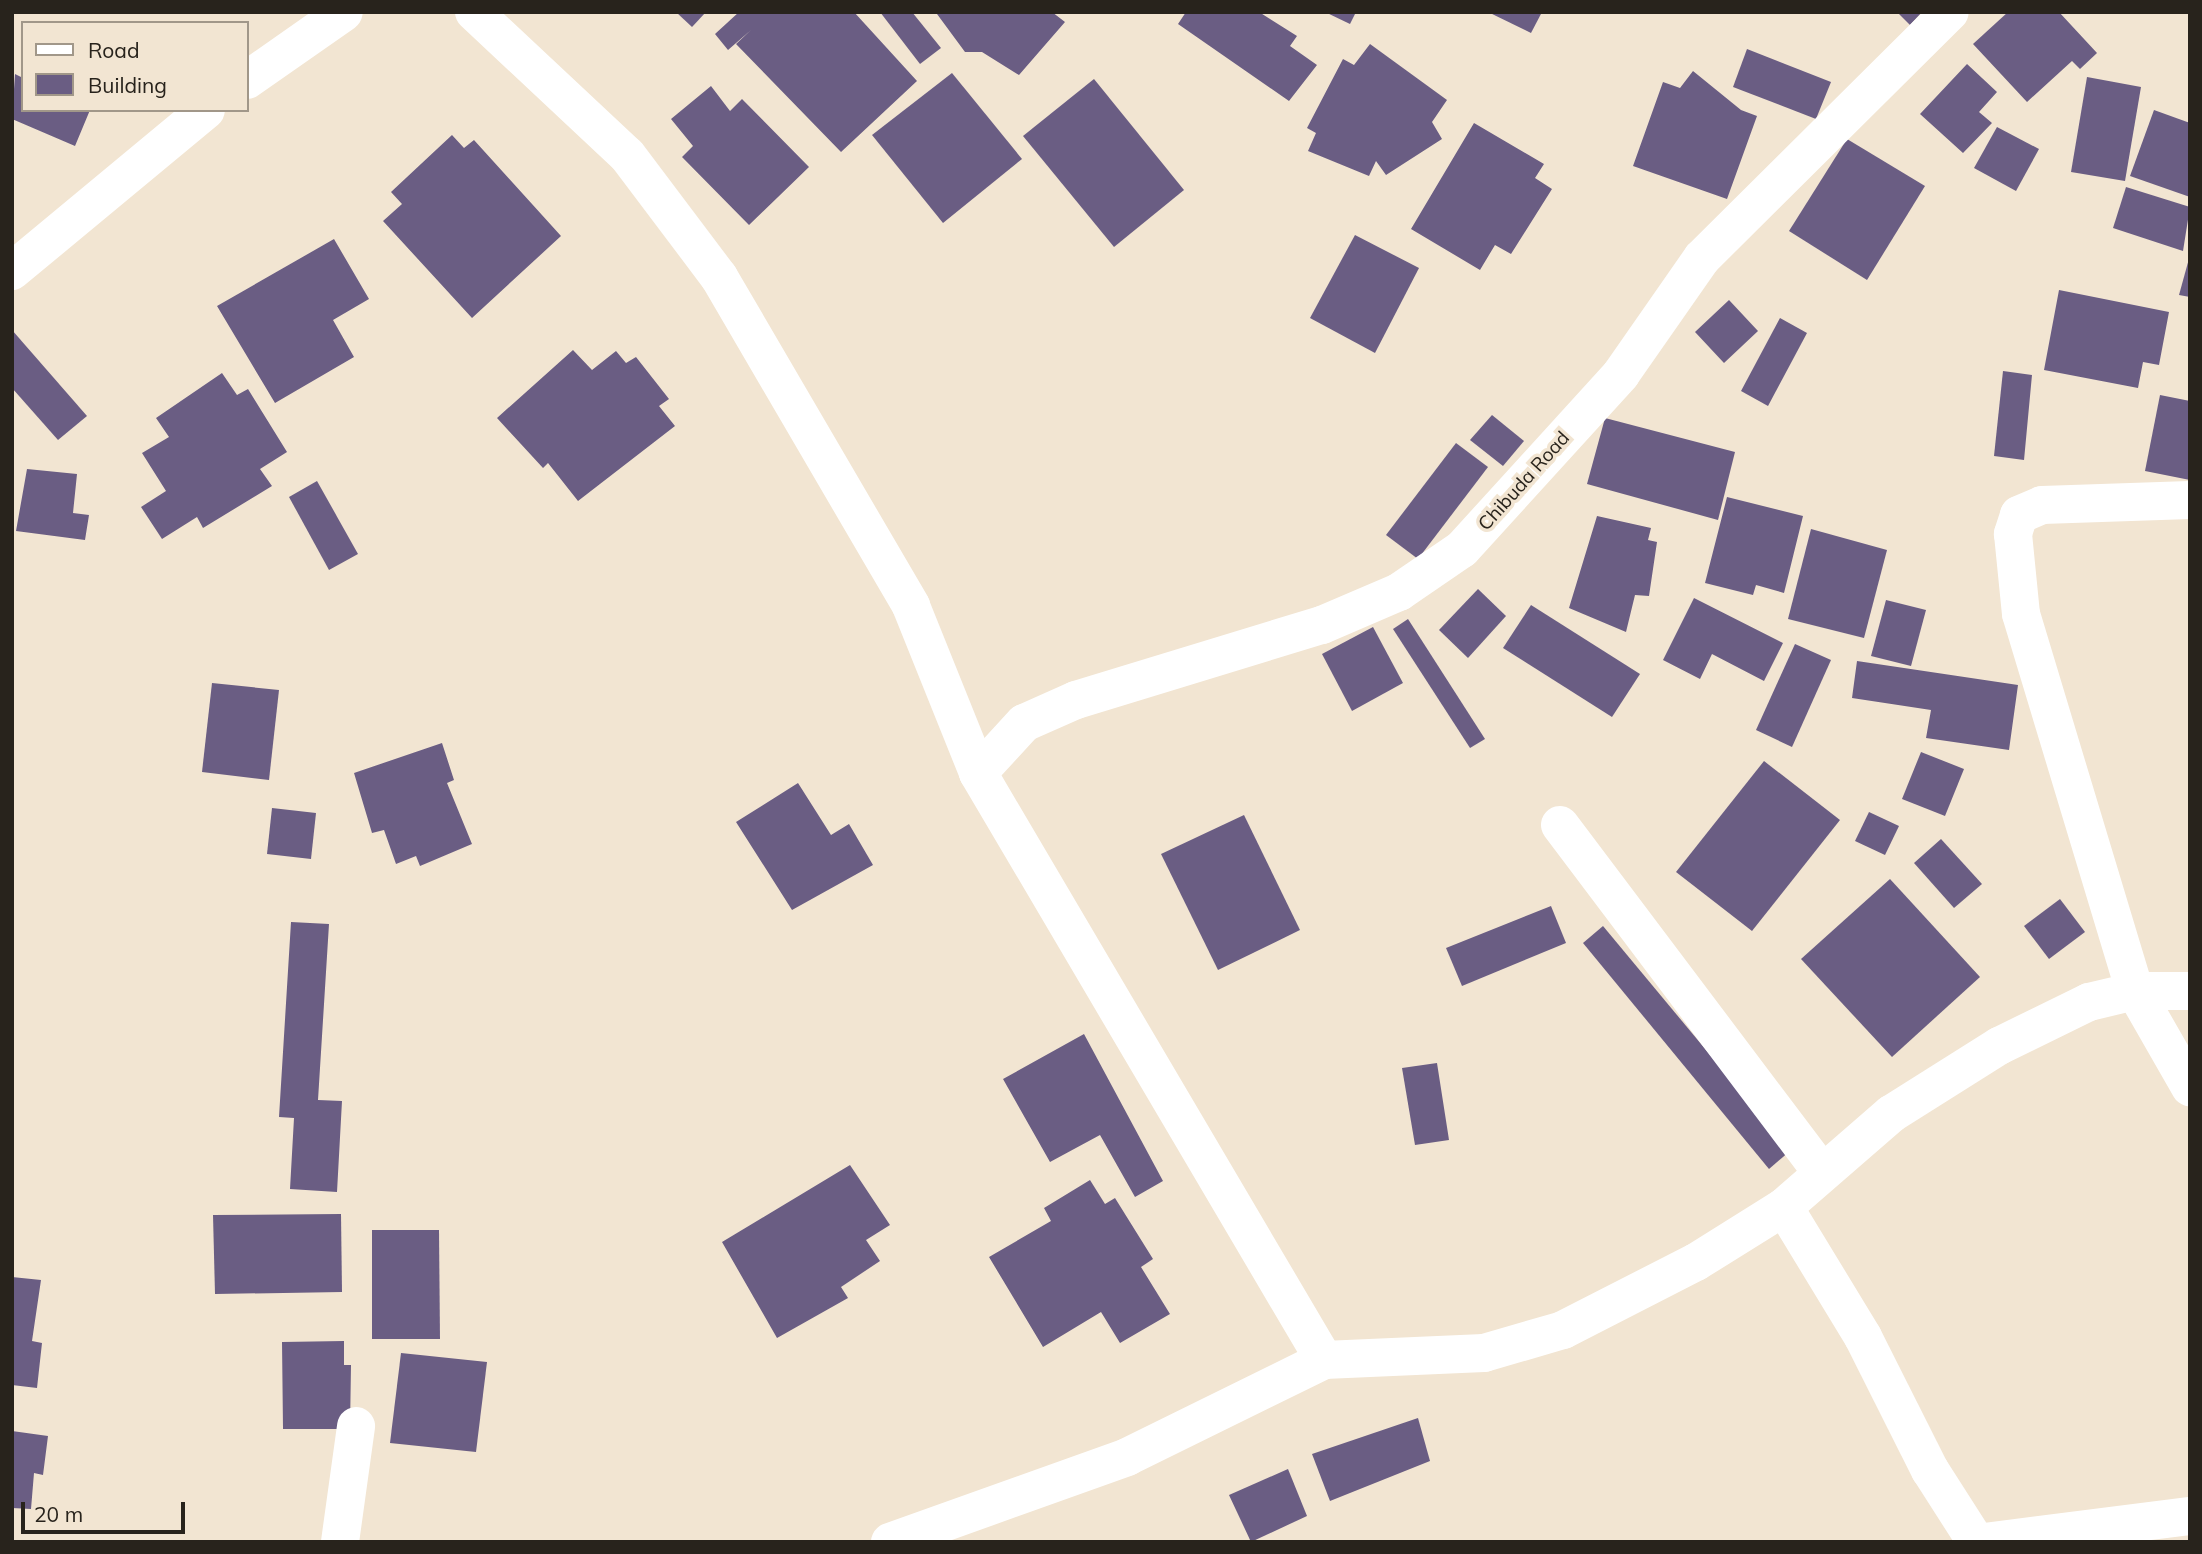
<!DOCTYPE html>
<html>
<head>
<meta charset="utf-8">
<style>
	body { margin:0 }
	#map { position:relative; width:2202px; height:1554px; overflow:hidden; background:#f2e5d2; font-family:Mulish,sans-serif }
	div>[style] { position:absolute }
	.building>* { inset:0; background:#6a5d83 }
	.minor>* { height:38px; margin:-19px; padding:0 19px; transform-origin:19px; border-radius:19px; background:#fff }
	span { translate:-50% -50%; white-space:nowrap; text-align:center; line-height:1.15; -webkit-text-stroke:7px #f2e5d2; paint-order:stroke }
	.street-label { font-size:19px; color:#28231c }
	.frame { position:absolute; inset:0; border:14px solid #28231c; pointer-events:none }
	.legend { position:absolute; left:21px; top:21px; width:228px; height:91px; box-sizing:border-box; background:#f2e5d2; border:2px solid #a19789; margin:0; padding:9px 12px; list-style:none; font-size:21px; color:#28231c }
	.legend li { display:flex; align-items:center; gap:14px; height:35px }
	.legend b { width:35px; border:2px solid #a19789 }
	.scale { position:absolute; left:21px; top:1502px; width:164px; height:32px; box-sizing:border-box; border:4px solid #28231c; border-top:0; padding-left:9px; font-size:21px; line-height:24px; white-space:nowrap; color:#28231c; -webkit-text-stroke:5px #f2e5d2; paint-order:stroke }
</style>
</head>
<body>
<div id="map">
	<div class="building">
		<div style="clip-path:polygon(676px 12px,706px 12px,692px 27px)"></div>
		<div style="clip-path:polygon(739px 12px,854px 12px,917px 81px,841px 152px,736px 44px,751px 30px,728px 50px,715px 34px)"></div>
		<div style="clip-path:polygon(880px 12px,912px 12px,941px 48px,920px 64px)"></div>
		<div style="clip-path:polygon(1052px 12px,1065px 22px,1019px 75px,982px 52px,965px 52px,937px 14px)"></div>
		<div style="clip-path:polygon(1186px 12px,1259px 12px,1297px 36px,1290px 46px,1317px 65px,1289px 101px,1178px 24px)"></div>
		<div style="clip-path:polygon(1325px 12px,1356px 12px,1350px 24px)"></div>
		<div style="clip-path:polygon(1488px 12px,1542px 12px,1531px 33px)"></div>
		<div style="clip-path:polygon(1897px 12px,1922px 12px,1910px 25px)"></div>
		<div style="clip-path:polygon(2008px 12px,2059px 12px,2097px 53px,2080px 69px,2072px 61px,2027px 102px,1973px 44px)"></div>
		<div style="clip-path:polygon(1370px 44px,1447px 100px,1432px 122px,1442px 139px,1386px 175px,1376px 161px,1369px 176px,1308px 151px,1316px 133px,1307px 128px,1343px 59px,1354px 65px)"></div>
		<div style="clip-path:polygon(1747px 49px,1831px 82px,1816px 119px,1733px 87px)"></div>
		<div style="clip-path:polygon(1967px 64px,1997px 92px,1979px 112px,1992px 123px,1963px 153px,1920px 114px)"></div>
		<div style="clip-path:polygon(1693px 71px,1741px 110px,1757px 116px,1727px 199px,1633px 166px,1663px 82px,1680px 88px)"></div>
		<div style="clip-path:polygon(952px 73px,1022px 159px,943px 223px,872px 135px)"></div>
		<div style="clip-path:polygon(15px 74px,23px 78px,23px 110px,90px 110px,75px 146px,12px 119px)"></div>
		<div style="clip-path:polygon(2087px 77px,2141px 87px,2125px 181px,2071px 172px)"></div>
		<div style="clip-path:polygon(1094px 79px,1184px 190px,1114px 247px,1023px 136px)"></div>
		<div style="clip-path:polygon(711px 86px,730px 111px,742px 99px,809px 167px,749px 225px,682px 157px,693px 146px,671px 119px)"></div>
		<div style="clip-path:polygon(2154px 110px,2190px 123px,2190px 197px,2130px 176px)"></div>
		<div style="clip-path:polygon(1474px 123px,1544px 164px,1535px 178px,1552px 189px,1511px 254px,1495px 245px,1480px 270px,1411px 229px)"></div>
		<div style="clip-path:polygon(1997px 127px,2039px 149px,2016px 191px,1974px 168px)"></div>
		<div style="clip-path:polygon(452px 135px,464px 148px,474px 140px,561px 236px,472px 318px,383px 221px,402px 204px,391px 192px)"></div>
		<div style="clip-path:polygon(1847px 139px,1925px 186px,1867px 280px,1789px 231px)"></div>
		<div style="clip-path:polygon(2126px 187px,2190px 207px,2183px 251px,2113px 228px)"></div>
		<div style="clip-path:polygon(1355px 235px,1419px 268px,1375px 353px,1310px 318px)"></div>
		<div style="clip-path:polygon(334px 239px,369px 299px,333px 320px,354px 357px,275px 403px,217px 306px)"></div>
		<div style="clip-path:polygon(2190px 255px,2190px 297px,2179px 295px)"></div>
		<div style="clip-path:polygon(2059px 290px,2169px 312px,2159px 365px,2143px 362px,2138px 388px,2044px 370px)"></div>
		<div style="clip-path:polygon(1729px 300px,1758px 331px,1724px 363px,1695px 332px)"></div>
		<div style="clip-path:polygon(1780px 318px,1807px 333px,1768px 406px,1741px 391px)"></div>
		<div style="clip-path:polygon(12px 330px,87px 416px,58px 440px,12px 388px)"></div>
		<div style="clip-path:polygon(573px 350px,592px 370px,616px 351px,626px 363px,636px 357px,669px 399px,659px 406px,675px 426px,578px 501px,548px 463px,543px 468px,497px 418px)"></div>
		<div style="clip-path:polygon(2003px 371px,2032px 375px,2024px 460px,1994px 456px)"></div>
		<div style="clip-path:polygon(222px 373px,237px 395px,248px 389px,287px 452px,260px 469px,272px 486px,203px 528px,197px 517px,162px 539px,141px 507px,166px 491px,142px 453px,169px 437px,156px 418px)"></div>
		<div style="clip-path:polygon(2160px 395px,2190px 401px,2190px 480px,2145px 471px)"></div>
		<div style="clip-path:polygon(1492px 415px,1524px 441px,1503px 466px,1470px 440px)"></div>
		<div style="clip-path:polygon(1605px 418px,1735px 452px,1718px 520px,1587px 484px)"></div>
		<div style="clip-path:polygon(1456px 443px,1488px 467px,1418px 559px,1386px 535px)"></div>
		<div style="clip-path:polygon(27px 469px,77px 474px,73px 513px,89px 515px,85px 540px,16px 531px)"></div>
		<div style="clip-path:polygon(317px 481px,358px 554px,329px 570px,289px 497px)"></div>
		<div style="clip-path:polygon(1727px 497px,1803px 516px,1784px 593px,1756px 585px,1753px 595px,1705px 583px)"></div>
		<div style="clip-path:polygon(1597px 516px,1651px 528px,1648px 540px,1657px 542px,1649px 596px,1635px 595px,1626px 632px,1569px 608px)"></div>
		<div style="clip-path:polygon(1811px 529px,1887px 550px,1864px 638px,1788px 619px)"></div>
		<div style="clip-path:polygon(1478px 589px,1506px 616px,1468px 658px,1439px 630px)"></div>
		<div style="clip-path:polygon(1694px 598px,1783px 643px,1764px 681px,1712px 654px,1700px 679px,1663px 660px)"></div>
		<div style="clip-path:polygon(1886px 600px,1926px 610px,1911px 666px,1871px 656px)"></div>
		<div style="clip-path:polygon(1531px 605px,1640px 674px,1612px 717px,1503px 648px)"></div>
		<div style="clip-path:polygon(1408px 619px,1485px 739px,1470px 748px,1393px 629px)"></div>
		<div style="clip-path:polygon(1373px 627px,1403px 683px,1352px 711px,1322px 654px)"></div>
		<div style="clip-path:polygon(1795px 644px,1831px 660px,1792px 747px,1756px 730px)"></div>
		<div style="clip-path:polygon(1857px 661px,2018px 685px,2009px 750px,1926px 738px,1931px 710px,1852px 698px)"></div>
		<div style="clip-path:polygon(212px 683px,279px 690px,269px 780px,202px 772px)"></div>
		<div style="clip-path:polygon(442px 743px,454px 780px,447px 783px,472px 844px,420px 866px,416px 856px,396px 864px,384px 830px,372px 833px,354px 773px)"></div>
		<div style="clip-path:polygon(1921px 752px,1964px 769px,1945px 816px,1902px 799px)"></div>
		<div style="clip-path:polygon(1764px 761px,1840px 820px,1752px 931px,1676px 872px)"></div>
		<div style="clip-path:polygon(798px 783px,831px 835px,849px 824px,873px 865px,792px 910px,736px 822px)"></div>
		<div style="clip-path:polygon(272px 808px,316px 813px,311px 859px,267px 854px)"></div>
		<div style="clip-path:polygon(1869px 812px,1899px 826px,1885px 855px,1855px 841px)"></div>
		<div style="clip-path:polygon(1244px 815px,1300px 930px,1218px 970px,1161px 854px)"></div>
		<div style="clip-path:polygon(1941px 839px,1982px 884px,1954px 908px,1914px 863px)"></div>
		<div style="clip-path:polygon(1890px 879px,1980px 977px,1892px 1057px,1801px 959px)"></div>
		<div style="clip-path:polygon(2060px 899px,2085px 932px,2049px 959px,2024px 926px)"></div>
		<div style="clip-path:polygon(1551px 906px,1566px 943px,1462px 986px,1446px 948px)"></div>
		<div style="clip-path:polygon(291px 922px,329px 924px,318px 1100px,342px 1101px,337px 1192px,290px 1189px,294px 1118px,279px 1117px)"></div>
		<div style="clip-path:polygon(1603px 926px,1790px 1151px,1769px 1169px,1583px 943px)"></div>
		<div style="clip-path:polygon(1084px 1034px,1163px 1181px,1135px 1197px,1100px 1135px,1050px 1162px,1003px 1079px)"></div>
		<div style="clip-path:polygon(1437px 1063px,1449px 1140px,1415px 1145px,1402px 1068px)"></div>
		<div style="clip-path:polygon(850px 1165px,890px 1225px,866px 1240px,880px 1261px,841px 1287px,848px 1298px,777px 1338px,722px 1242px)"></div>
		<div style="clip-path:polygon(1090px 1180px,1105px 1204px,1115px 1198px,1153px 1259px,1141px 1267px,1170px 1314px,1120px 1343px,1101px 1312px,1043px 1347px,989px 1257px,1051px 1221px,1044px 1208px)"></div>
		<div style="clip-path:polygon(341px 1214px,342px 1292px,215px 1294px,213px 1215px)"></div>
		<div style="clip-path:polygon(372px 1230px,439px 1230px,440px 1339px,372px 1339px)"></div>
		<div style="clip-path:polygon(12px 1277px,41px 1280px,32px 1341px,42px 1343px,37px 1388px,12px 1385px)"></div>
		<div style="clip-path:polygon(344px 1341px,344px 1365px,351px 1365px,350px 1429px,283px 1429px,282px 1342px)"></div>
		<div style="clip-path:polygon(401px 1353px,487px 1362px,476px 1452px,390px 1443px)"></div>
		<div style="clip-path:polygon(1418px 1418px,1430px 1461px,1330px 1501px,1312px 1454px)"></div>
		<div style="clip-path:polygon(12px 1431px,48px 1436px,43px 1475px,34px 1473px,31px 1509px,12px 1508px)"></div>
		<div style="clip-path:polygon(1288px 1469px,1307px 1516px,1251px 1542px,1229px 1495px)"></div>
	</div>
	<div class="minor">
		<div style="left:474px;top:12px;width:209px;rotate:43.1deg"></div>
		<div style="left:627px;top:155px;width:153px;rotate:53deg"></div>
		<div style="left:719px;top:277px;width:381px;rotate:59.7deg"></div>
		<div style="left:911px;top:606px;width:180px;rotate:68.1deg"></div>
		<div style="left:978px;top:773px;width:681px;rotate:59.48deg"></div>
		<div style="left:1324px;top:1360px;width:160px;rotate:-2.5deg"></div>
		<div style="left:1484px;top:1353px;width:82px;rotate:-16.2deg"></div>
		<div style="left:1563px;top:1330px;width:149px;rotate:-27.1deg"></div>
		<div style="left:1696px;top:1262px;width:104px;rotate:-32deg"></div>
		<div style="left:1784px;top:1207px;width:142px;rotate:-41deg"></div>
		<div style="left:1891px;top:1114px;width:128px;rotate:-32.2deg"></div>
		<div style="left:1999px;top:1046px;width:100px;rotate:-26.1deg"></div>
		<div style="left:2089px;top:1002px;width:47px;rotate:-13.4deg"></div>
		<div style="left:2135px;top:991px;width:55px"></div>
		<div style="left:247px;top:80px;width:118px;rotate:-35deg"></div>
		<div style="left:12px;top:271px;width:252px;rotate:-39.7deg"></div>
		<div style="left:2190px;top:500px;width:148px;rotate:178.1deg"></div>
		<div style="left:2042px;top:505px;width:25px;rotate:157deg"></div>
		<div style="left:2019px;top:515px;width:20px;rotate:108deg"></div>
		<div style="left:2013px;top:534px;width:80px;rotate:84.3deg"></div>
		<div style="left:2021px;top:614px;width:394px;rotate:73.2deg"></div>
		<div style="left:2135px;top:991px;width:111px;rotate:60.2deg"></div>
		<div style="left:978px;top:773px;width:68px;rotate:-47.4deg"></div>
		<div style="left:1024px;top:723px;width:57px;rotate:-23.9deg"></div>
		<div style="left:1076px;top:700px;width:257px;rotate:-17deg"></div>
		<div style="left:1322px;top:625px;width:84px;rotate:-23.2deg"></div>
		<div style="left:1399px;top:592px;width:76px;rotate:-34.3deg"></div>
		<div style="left:1462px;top:549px;width:236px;rotate:-47.7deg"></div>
		<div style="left:1621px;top:374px;width:141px;rotate:-55.1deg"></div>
		<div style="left:1702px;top:258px;width:349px;rotate:-44.8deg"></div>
		<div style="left:1560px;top:825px;width:433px;rotate:53deg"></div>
		<div style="left:1784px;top:1207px;width:152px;rotate:58.7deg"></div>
		<div style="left:1863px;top:1337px;width:149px;rotate:63.3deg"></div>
		<div style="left:1930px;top:1470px;width:85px;rotate:57.4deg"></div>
		<div style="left:340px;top:1542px;width:117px;rotate:-82.1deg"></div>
		<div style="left:890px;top:1542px;width:252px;rotate:-19.7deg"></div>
		<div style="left:1127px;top:1457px;width:220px;rotate:-26.2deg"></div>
		<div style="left:1984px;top:1542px;width:208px;rotate:-7.2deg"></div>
	</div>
	<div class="street-label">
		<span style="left:1524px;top:481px;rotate:-48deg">Chibuda Road</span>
	</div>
	<div class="frame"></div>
	<ul class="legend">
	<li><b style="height:9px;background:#fff"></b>Road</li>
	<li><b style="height:19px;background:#6a5d83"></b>Building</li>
	</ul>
	<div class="scale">20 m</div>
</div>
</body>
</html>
